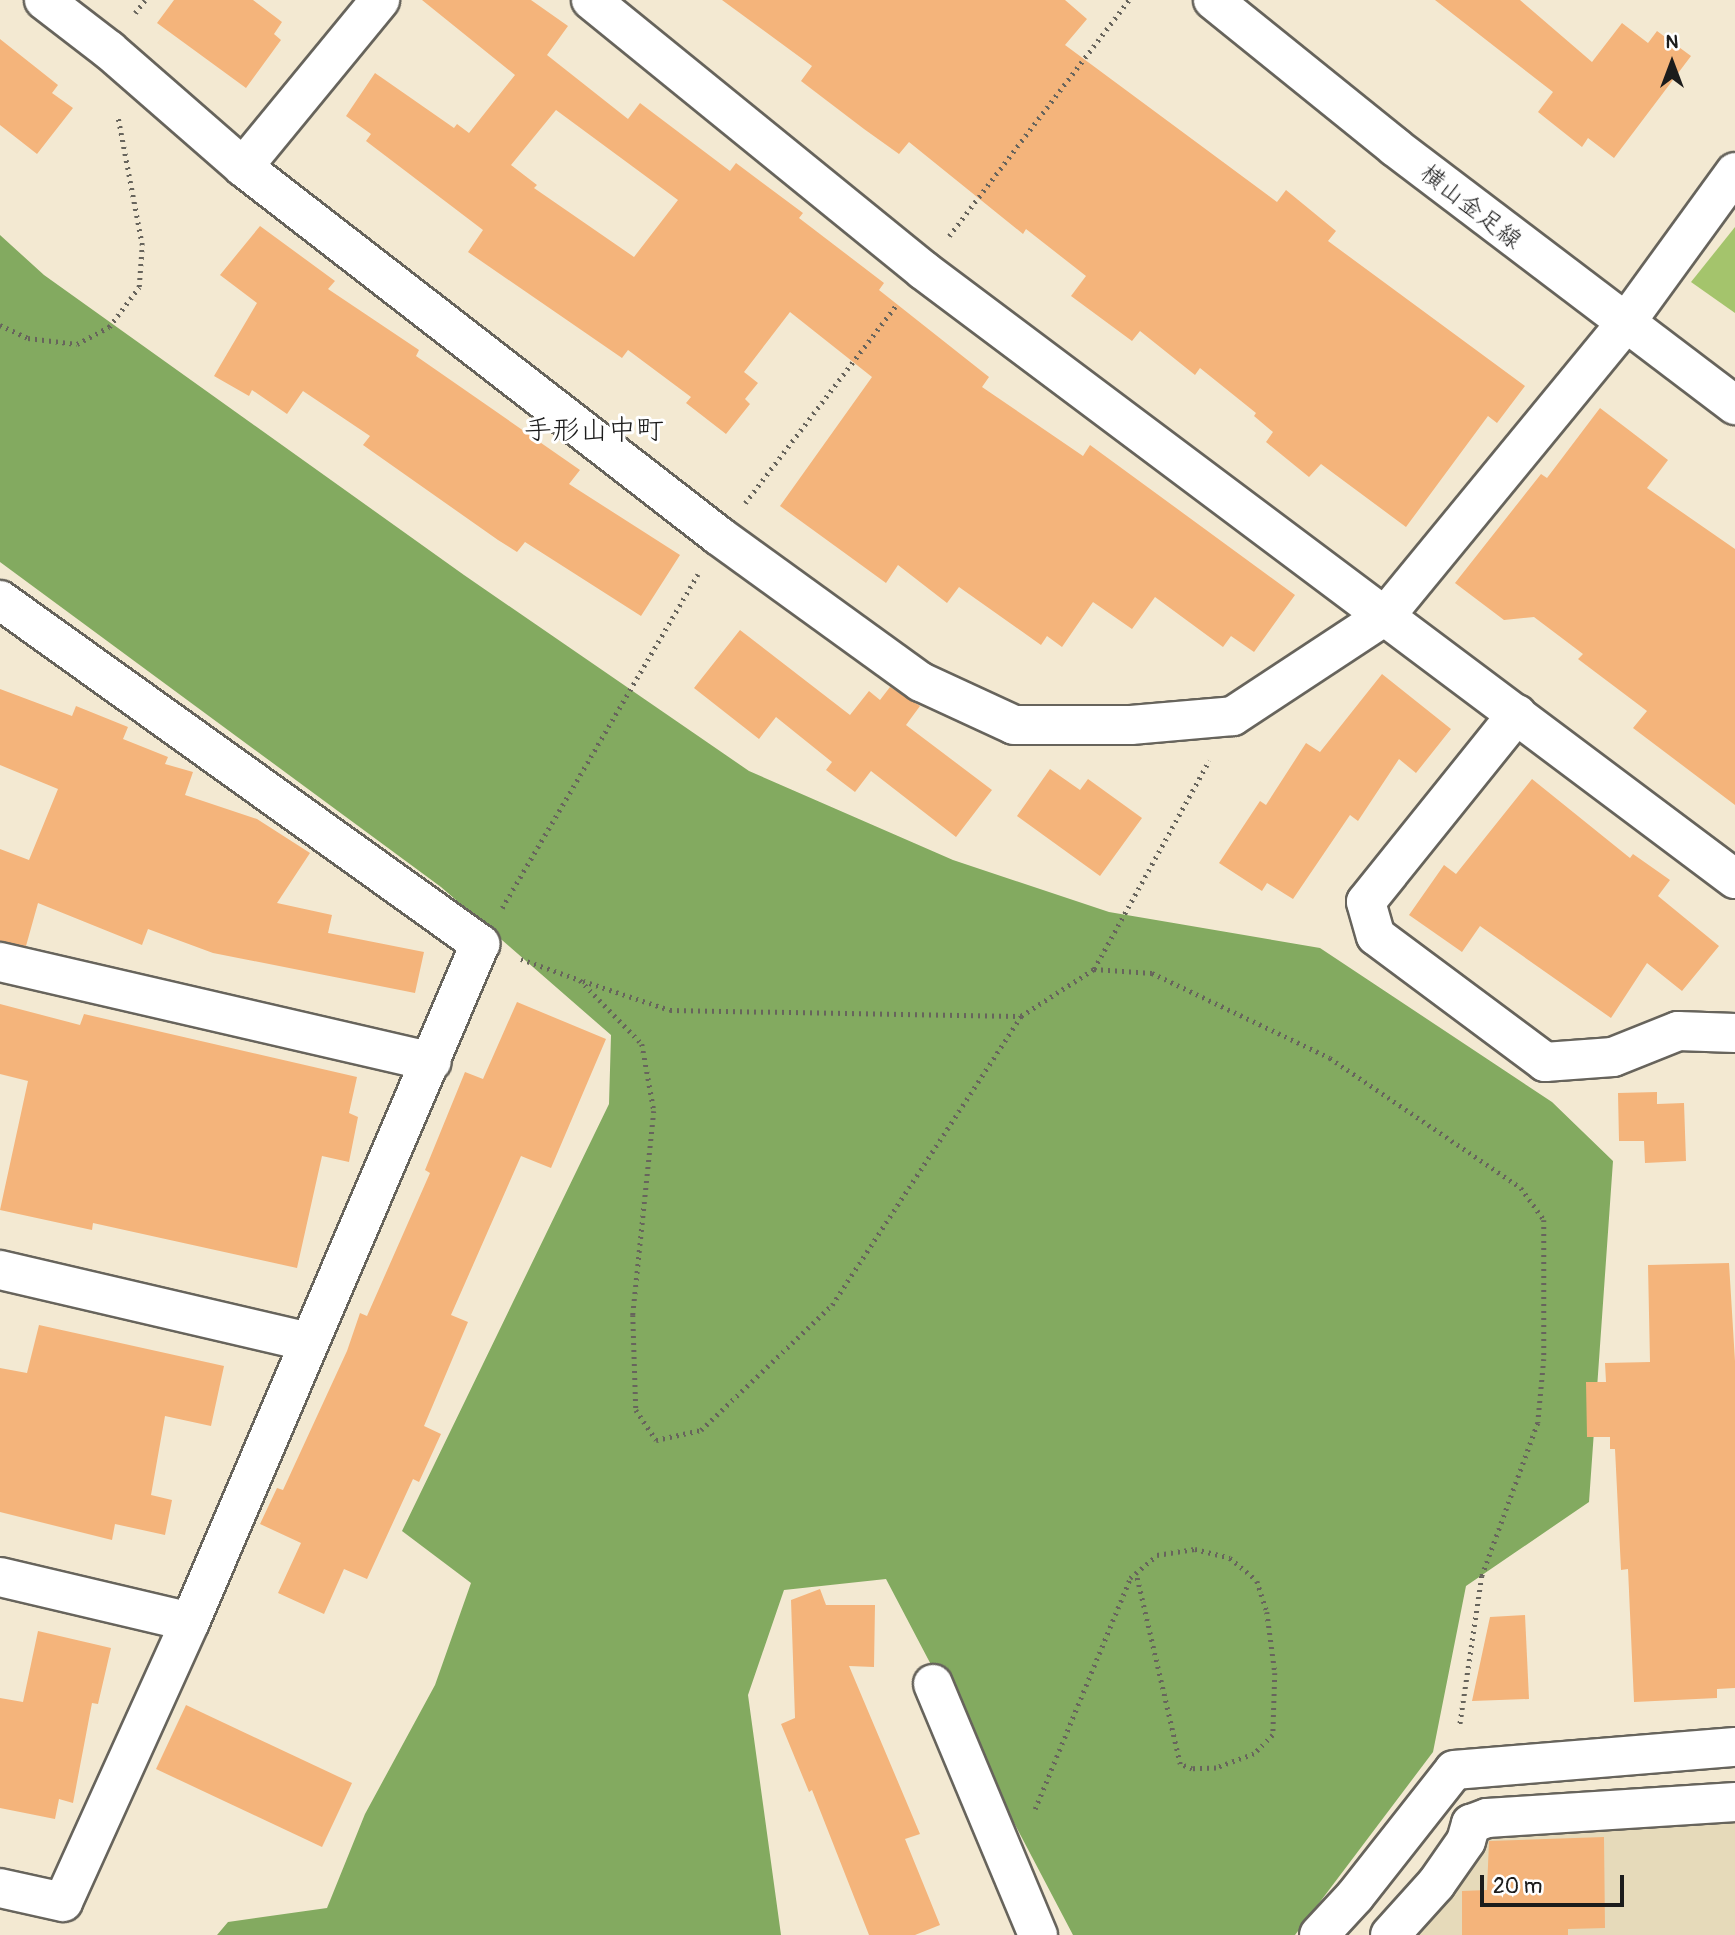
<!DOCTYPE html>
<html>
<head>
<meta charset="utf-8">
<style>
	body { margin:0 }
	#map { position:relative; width:1735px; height:1935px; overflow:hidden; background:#f3e9d2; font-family:Pangolin,"Klee One",sans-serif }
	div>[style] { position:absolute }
	.built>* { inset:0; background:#e6daba }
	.green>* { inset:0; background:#a4c46c }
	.forest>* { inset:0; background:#83aa60 }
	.building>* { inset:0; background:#f4b47b }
	.path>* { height:4.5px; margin-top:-2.25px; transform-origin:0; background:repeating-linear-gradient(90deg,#67645c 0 2px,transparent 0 7px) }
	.roads { filter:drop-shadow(2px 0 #67645c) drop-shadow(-2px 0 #67645c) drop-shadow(0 2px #67645c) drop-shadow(0 -2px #67645c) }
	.minor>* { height:38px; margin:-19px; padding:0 19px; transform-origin:19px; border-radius:19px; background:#fff }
	.major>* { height:38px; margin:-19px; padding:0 19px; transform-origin:19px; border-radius:19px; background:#fff }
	span { translate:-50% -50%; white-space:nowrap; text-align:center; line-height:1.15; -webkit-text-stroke:6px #fff; paint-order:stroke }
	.street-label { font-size:24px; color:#1c1c1c }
	.quarter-label { font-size:28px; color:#1c1c1c }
	.north { position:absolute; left:1637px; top:28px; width:70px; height:70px; -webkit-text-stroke:5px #fff; paint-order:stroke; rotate:0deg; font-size:19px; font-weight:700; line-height:28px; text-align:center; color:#1c1c1c }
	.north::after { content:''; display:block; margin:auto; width:24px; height:32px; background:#1c1c1c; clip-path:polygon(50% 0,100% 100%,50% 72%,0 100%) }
	.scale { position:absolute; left:1480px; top:1875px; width:144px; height:32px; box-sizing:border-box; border:4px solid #1c1c1c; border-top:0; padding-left:9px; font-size:21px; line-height:24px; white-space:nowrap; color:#1c1c1c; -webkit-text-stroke:5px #fff; paint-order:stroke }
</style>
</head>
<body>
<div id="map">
	<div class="built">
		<div style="clip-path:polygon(1735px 1823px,1735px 1935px,1407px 1935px,1489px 1833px)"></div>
	</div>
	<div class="green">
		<div style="clip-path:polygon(1735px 227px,1735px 313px,1691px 282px)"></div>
	</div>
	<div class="forest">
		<div style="clip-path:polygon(0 235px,44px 275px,464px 575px,749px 771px,953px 860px,1109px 912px,1320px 948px,1552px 1102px,1613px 1161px,1589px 1502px,1466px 1586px,1433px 1752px,1295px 1935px,1073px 1935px,886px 1579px,784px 1590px,748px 1695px,781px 1935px,217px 1935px,228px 1922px,327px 1908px,365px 1814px,435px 1685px,471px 1583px,402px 1531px,609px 1104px,611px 1035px,441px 887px,0 562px)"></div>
	</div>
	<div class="building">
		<div style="clip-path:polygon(174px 0,253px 0,282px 22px,274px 34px,281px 40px,246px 88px,157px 23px)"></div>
		<div style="clip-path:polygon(evenodd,422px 0,531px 0,568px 26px,547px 55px,628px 119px,640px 103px,730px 171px,736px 163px,803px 213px,799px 218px,884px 283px,879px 290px,989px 377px,982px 387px,1083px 456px,1090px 445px,1295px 595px,1254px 652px,1231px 636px,1223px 647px,1155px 597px,1132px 629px,1093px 602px,1062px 647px,1047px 636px,1041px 645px,959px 587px,947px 603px,898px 565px,886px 583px,780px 506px,872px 377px,790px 312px,744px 372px,758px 383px,745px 399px,750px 404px,726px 434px,686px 403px,691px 397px,628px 350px,622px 358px,468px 252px,483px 230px,366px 141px,371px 134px,346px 116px,375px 73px,454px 128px,457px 124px,469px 133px,515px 75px,422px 0,556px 110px,678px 200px,634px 257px,534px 188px,537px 185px,511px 165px,556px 110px)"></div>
		<div style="clip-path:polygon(722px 0,1065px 0,1087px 19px,1065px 45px,1277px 202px,1286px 190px,1336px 231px,1328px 241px,1525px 386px,1497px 423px,1488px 416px,1406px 527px,1321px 464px,1309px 477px,1266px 442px,1273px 432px,1254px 416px,1256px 413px,1200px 368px,1195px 375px,1140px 331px,1132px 341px,1071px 296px,1086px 276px,1026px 229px,1023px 234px,909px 142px,899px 154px,864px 129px,801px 81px,812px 66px)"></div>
		<div style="clip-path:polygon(1435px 0,1520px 0,1592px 62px,1622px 23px,1648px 43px,1657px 31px,1691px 56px,1614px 158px,1588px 138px,1582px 147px,1538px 112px,1553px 92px)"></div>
		<div style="clip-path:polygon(0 39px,58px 85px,52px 93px,73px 108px,37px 154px,0 125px)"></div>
		<div style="clip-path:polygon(260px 226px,335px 281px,328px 289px,419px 350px,416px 356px,580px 470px,569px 484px,680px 555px,641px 616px,525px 542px,517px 552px,498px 540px,363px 445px,370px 436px,303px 391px,287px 414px,252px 390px,249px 396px,214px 376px,257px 303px,220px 275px)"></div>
		<div style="clip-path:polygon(1600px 408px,1668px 460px,1647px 488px,1735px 549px,1735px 805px,1633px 728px,1647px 711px,1578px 659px,1583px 654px,1534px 617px,1504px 620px,1455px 583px,1541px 474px,1547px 478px)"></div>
		<div style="clip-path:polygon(740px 630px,850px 715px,869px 691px,880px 700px,890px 687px,920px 706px,906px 725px,992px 790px,956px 837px,871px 771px,855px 792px,826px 770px,832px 762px,776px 717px,759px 739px,694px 688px)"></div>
		<div style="clip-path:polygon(1382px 674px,1451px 729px,1416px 773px,1399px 759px,1358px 821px,1350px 815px,1293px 899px,1267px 883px,1262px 891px,1219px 863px,1260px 801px,1266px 805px,1306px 743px,1320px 752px)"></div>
		<div style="clip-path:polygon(0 689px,72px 716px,76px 706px,128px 727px,123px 739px,168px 757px,165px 764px,193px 772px,185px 795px,257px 819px,310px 853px,277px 903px,332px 915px,328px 933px,424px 952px,415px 993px,213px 953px,148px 929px,142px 945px,38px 903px,26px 946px,0 941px,0 849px,29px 860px,58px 789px,0 765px)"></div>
		<div style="clip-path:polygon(1050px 769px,1080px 790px,1088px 779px,1142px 818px,1100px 876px,1017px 816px)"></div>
		<div style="clip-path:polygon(1532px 779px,1630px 858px,1633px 854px,1670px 880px,1658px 896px,1719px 946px,1682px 991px,1647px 963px,1611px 1018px,1480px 926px,1462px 952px,1409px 915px,1444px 865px,1456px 874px)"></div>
		<div style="clip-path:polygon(517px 1002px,606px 1039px,551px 1168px,521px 1156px,451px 1315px,468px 1322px,424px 1426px,441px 1434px,419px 1482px,413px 1479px,367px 1579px,344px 1569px,324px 1614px,278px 1593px,301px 1543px,260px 1524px,277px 1488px,283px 1490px,347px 1351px,360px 1313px,367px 1316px,430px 1173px,425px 1170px,465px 1072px,483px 1079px)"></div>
		<div style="clip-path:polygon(0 1004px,80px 1025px,84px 1014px,357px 1077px,349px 1113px,358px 1117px,349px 1162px,322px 1156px,297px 1268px,93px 1223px,92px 1230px,0 1210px,28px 1081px,0 1074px)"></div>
		<div style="clip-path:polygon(1657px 1092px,1657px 1104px,1684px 1103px,1686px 1161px,1645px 1163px,1644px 1141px,1619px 1141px,1618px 1093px)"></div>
		<div style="clip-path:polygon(1729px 1263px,1735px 1361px,1735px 1688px,1717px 1689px,1717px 1698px,1634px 1702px,1628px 1569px,1621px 1570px,1615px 1449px,1610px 1449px,1610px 1437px,1587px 1437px,1586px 1382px,1606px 1382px,1605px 1363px,1650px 1362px,1648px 1265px)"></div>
		<div style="clip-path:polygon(39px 1325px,224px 1366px,211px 1426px,165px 1416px,151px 1495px,172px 1500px,165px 1535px,115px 1524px,112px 1540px,0 1512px,0 1368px,27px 1373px)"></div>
		<div style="clip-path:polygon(820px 1589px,826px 1605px,875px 1605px,874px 1667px,849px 1666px,920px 1834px,905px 1839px,940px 1925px,915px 1935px,869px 1935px,812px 1790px,809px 1792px,781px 1724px,795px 1718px,791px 1600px)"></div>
		<div style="clip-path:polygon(1525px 1615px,1529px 1699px,1472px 1701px,1490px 1617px)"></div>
		<div style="clip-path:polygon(38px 1631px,111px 1648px,98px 1704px,92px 1703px,73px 1803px,59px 1799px,55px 1819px,0 1808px,0 1698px,23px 1702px)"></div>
		<div style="clip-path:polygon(186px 1705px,352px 1783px,322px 1847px,156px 1769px)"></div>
		<div style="clip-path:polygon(1604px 1837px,1605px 1928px,1568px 1929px,1568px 1935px,1462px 1935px,1462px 1891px,1487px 1890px,1489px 1841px)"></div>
	</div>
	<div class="path">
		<div style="left:135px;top:13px;width:16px;rotate:-52deg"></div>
		<div style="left:949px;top:236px;width:297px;rotate:-52.7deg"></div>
		<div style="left:0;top:325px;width:31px;rotate:25deg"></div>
		<div style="left:28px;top:338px;width:49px;rotate:7deg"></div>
		<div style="left:77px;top:344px;width:36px;rotate:-28deg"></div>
		<div style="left:109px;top:327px;width:50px;rotate:-53.1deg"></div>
		<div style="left:139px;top:287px;width:42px;rotate:-85.9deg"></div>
		<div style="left:142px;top:245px;width:129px;rotate:-100.7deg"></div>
		<div style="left:745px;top:503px;width:250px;rotate:-52.6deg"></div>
		<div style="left:502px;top:908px;width:387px;rotate:-59.6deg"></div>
		<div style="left:521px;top:959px;width:63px;rotate:19.6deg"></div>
		<div style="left:580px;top:980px;width:89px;rotate:45.9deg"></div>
		<div style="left:642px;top:1044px;width:68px;rotate:79.8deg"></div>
		<div style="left:654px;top:1111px;width:205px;rotate:95.9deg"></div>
		<div style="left:633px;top:1315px;width:95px;rotate:88.2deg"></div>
		<div style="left:636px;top:1410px;width:36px;rotate:56deg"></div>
		<div style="left:656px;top:1440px;width:46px;rotate:-12.5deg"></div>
		<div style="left:701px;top:1430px;width:181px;rotate:-43.7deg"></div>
		<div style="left:832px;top:1305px;width:345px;rotate:-56.8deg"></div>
		<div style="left:1021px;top:1016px;width:87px;rotate:-32.8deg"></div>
		<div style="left:1094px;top:969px;width:58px;rotate:3.9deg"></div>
		<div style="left:1152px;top:973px;width:197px;rotate:25.5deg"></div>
		<div style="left:1330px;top:1058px;width:231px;rotate:34.2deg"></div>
		<div style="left:1521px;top:1188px;width:39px;rotate:54deg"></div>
		<div style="left:1544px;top:1220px;width:139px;rotate:90deg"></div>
		<div style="left:1544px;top:1359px;width:64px;rotate:95.4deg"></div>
		<div style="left:1538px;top:1423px;width:163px;rotate:110.1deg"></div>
		<div style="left:1482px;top:1576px;width:151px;rotate:98.4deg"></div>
		<div style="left:1094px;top:969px;width:238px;rotate:-61.1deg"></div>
		<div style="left:583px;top:981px;width:92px;rotate:18.4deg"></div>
		<div style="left:670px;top:1010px;width:351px;rotate:1deg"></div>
		<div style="left:1035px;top:1809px;width:250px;rotate:-67.6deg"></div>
		<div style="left:1130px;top:1578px;width:35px;rotate:-40deg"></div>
		<div style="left:1157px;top:1555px;width:38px;rotate:-9deg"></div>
		<div style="left:1195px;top:1549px;width:36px;rotate:14deg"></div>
		<div style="left:1230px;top:1558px;width:35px;rotate:40deg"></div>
		<div style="left:1257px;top:1581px;width:33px;rotate:72deg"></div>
		<div style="left:1267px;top:1612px;width:62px;rotate:82.5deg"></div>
		<div style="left:1275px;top:1673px;width:62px;rotate:91.8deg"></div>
		<div style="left:1273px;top:1735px;width:27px;rotate:135deg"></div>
		<div style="left:1254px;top:1754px;width:40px;rotate:159.8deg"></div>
		<div style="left:1216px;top:1768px;width:24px;rotate:178deg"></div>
		<div style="left:1192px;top:1769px;width:13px;rotate:-157deg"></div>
		<div style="left:1180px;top:1764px;width:195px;rotate:-103deg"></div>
	</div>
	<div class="roads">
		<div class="minor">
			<div style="left:44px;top:0;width:82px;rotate:37.6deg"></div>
			<div style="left:109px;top:50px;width:178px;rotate:41.1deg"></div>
			<div style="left:243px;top:167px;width:602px;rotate:37.78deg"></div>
			<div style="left:719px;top:536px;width:249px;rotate:35.9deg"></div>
			<div style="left:921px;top:682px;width:102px;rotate:24.8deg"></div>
			<div style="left:1014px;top:725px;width:117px"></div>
			<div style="left:1131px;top:725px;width:102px;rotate:-5deg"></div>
			<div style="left:1233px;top:716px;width:183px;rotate:-33.4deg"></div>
			<div style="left:1386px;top:615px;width:375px;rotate:-50.6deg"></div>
			<div style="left:1624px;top:325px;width:189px;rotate:-54deg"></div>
			<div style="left:591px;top:0;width:428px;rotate:39.1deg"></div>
			<div style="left:923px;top:270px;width:1015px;rotate:36.87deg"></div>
			<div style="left:243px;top:167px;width:216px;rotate:-50.6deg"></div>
			<div style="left:0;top:600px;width:591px;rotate:35.63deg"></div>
			<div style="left:480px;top:944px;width:737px;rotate:113.16deg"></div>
			<div style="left:190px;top:1622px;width:307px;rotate:114.4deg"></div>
			<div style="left:63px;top:1902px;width:65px;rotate:-167.5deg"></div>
			<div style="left:1517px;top:714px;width:241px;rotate:128.8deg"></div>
			<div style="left:1366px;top:902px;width:35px;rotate:74deg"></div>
			<div style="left:1376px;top:936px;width:211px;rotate:36.7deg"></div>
			<div style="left:1545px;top:1062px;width:68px;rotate:-4.2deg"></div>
			<div style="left:1613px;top:1057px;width:70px;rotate:-21.8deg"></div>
			<div style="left:1678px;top:1031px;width:57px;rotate:2deg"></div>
			<div style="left:0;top:962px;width:443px;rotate:13deg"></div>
			<div style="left:0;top:1270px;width:317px;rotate:13.1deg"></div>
			<div style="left:0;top:1577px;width:195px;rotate:13.3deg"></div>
			<div style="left:933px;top:1684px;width:272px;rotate:67.3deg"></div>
			<div style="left:1319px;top:1935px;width:53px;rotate:-47.3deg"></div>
			<div style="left:1355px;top:1896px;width:160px;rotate:-51.8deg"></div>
			<div style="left:1454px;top:1770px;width:282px;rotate:-4.7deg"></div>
			<div style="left:1390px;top:1935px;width:69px;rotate:-48deg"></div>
			<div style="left:1436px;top:1884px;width:52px;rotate:-55.1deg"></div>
			<div style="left:1466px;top:1841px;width:18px;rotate:-74deg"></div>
			<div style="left:1471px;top:1824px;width:17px;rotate:-21deg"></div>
			<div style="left:1487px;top:1818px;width:249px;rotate:-3.7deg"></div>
		</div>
		<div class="major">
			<div style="left:1213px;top:0;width:234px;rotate:38.9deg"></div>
			<div style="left:1395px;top:147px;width:427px;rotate:37.2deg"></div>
		</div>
	</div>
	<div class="street-label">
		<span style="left:1471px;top:207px;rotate:38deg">横山金足線</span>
	</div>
	<div class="quarter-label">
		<span style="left:594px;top:431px">手形山中町</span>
	</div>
	<div class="north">N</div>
	<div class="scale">20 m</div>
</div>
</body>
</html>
